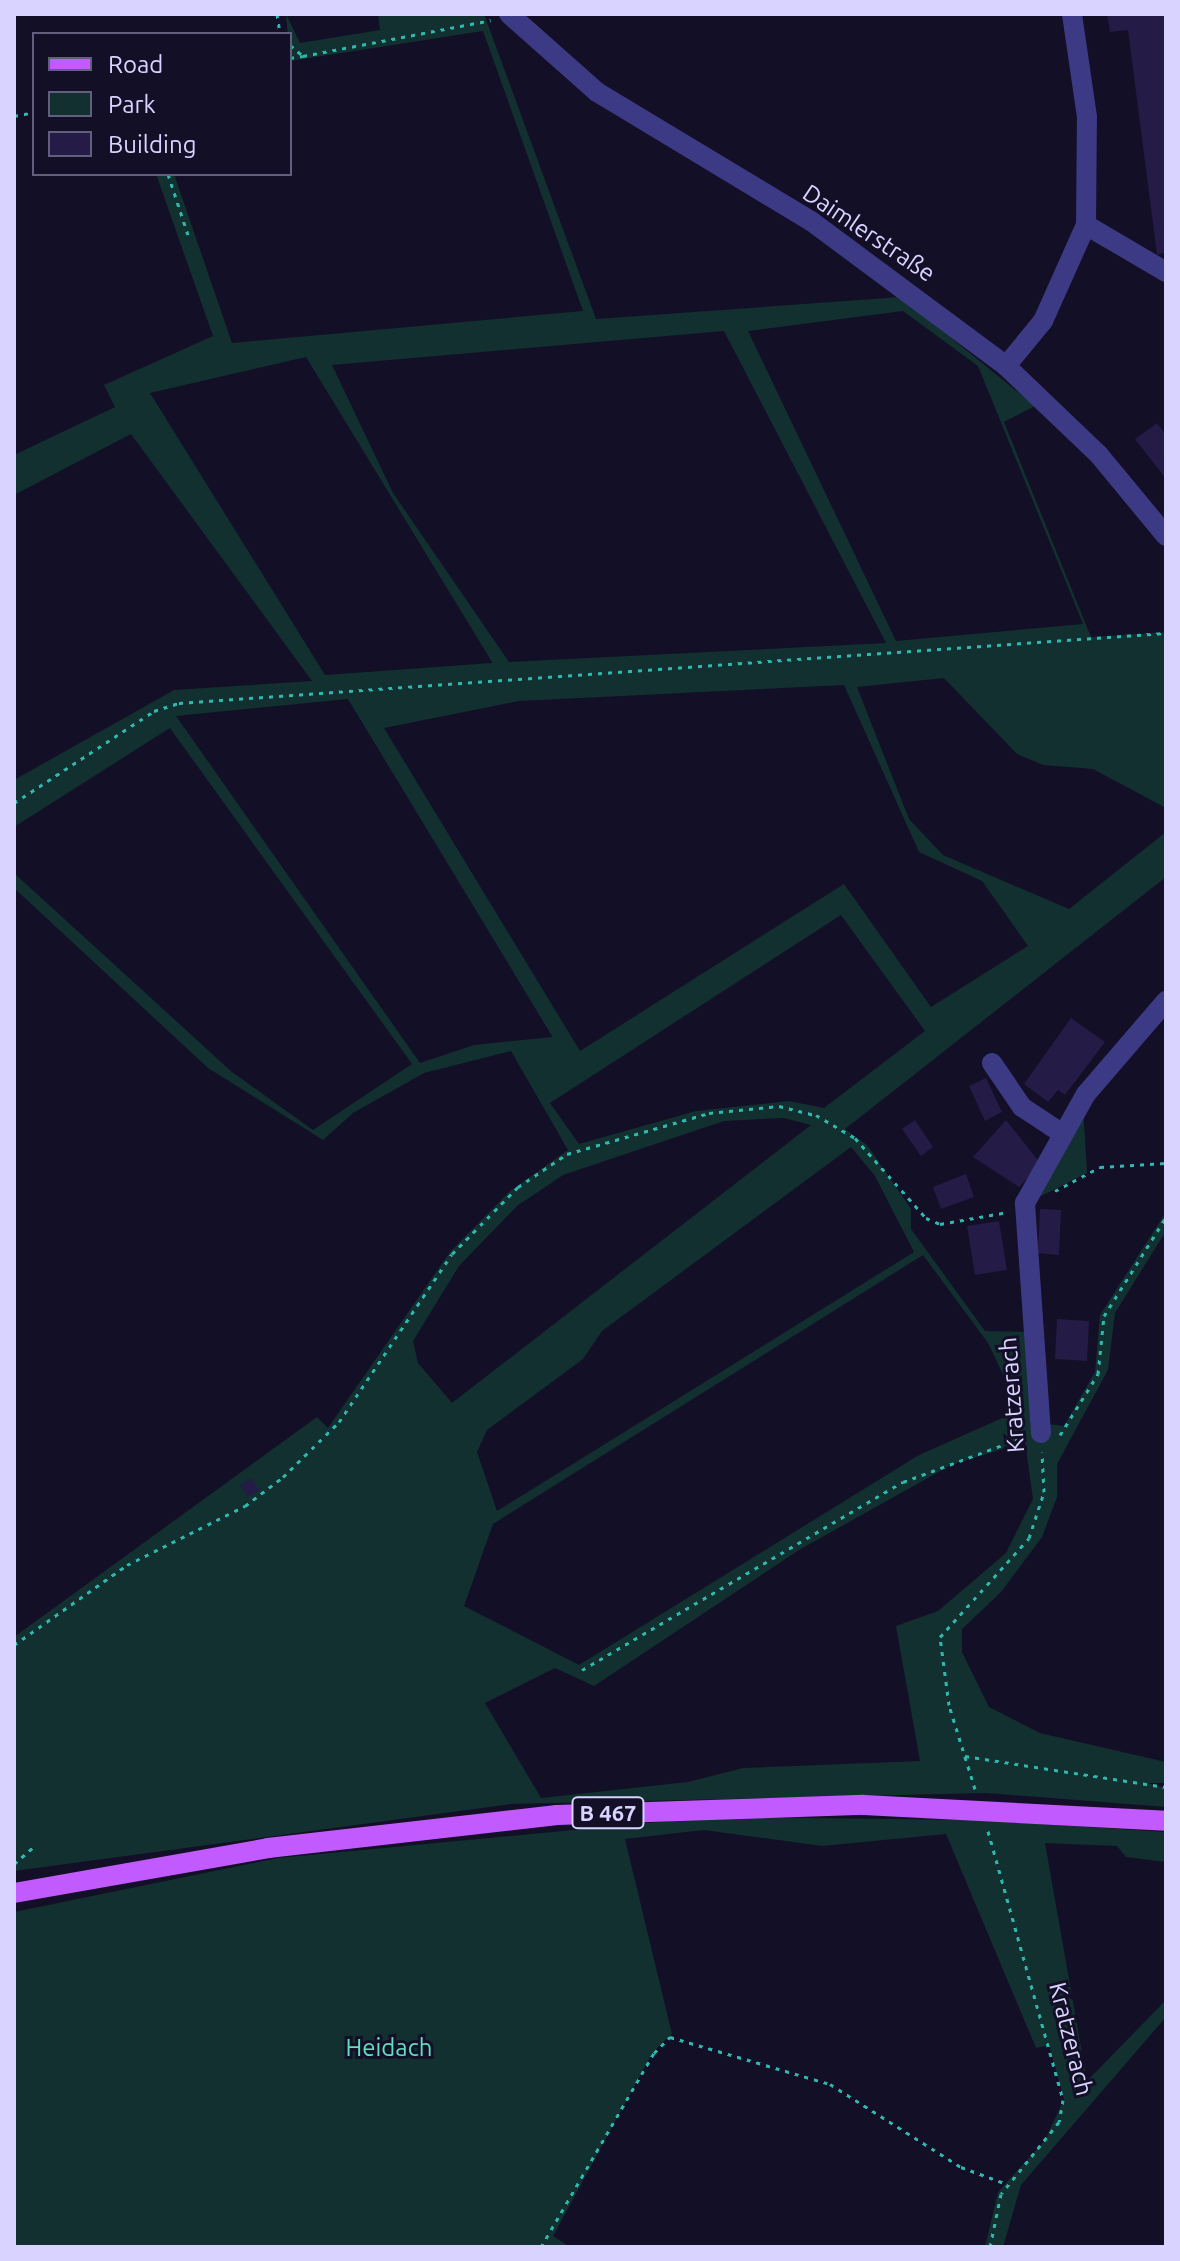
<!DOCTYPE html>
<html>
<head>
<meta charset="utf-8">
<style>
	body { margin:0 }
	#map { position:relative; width:1180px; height:2261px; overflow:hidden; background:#130f26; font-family:Ubuntu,sans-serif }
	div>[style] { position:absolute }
	.green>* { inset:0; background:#12302f }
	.building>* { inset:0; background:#241b47 }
	.path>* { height:3px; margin-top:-1.5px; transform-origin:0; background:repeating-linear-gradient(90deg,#2fb8b0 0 4px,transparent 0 10px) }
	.minor>* { height:20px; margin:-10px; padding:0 10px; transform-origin:10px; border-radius:10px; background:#3d3a85 }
	.major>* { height:20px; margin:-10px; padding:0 10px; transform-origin:10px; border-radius:10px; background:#c25bff }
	span { translate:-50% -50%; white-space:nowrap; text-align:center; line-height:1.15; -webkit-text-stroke:6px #130f26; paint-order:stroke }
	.shield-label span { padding:2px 6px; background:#130f26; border:2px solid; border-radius:6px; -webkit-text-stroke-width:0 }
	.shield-label { font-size:22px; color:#d9d4ff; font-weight:700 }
	.street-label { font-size:24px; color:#d9d4ff }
	.park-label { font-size:24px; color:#5fe0c0 }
	.frame { position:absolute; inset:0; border:16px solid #d9d4ff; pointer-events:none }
	.legend { position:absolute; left:32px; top:32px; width:260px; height:144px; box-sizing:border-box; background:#130f26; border:2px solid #625e7d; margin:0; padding:10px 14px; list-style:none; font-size:24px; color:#d9d4ff }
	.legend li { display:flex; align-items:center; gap:16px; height:40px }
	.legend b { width:40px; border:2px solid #625e7d }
</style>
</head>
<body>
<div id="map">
	<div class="green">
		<div style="clip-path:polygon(evenodd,286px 14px,300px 43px,380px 30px,378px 14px,484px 14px,596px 319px,901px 297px,1035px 406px,1004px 422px,1091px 637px,1166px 632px,1166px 808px,1093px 769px,1043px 765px,1017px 754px,944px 678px,857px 687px,909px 819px,943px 855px,1069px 909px,1166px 832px,1166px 877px,845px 1129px,867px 1145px,911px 1209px,911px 1229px,985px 1331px,1034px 1332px,1040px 1423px,1064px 1426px,1095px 1372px,1100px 1315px,1166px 1212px,1166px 1231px,1115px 1313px,1108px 1370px,1057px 1464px,1057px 1497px,1042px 1537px,1001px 1592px,962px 1629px,962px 1652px,989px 1707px,1040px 1733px,1166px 1762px,1166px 1783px,1147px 1783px,1166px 1788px,1166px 1807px,986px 1793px,511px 1804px,14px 1871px,14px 1637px,317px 1417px,328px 1428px,450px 1252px,509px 1192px,568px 1150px,511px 1051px,424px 1073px,353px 1113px,323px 1140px,208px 1068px,14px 888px,14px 873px,232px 1072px,313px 1130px,412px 1064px,170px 728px,14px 827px,14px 780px,174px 690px,312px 681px,131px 434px,14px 495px,14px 455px,115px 407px,104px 385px,213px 336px,156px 174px,174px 174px,232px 343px,583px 311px,483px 31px,290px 61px,286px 14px,903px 311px,978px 366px,1083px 624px,896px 641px,748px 331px,903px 311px,286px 14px,724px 331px,886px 643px,509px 662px,393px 493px,332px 365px,724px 331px,286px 14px,306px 357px,492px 662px,492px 663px,325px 675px,150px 393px,306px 357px,286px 14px,844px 685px,919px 852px,982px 881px,1028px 946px,931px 1007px,844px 884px,580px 1051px,384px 728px,519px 701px,844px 685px,286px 14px,348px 699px,552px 1036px,552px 1037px,474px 1045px,420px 1063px,176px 716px,348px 699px,286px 14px,841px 915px,925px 1031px,824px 1108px,789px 1101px,696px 1111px,579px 1144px,550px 1103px,841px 915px,286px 14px,784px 1118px,811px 1125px,452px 1403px,418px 1363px,413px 1341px,459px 1266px,517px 1206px,563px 1175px,724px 1121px,784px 1118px,286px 14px,851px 1147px,875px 1176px,914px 1252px,497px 1511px,477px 1452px,487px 1430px,583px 1359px,602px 1331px,851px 1147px,286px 14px,923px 1255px,988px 1343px,1020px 1410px,919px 1455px,579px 1665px,464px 1606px,493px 1524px,923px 1255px,286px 14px,1025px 1442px,1033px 1499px,1006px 1553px,938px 1611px,896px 1626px,920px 1761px,743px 1768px,688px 1782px,541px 1798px,485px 1703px,555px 1668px,594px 1686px,799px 1550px,951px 1465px,1025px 1442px)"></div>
		<div style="clip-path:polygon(1083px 1106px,1087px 1173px,1033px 1200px)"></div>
		<div style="clip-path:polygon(710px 1817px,975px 1820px,1166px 1832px,1166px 1862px,1126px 1857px,1117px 1846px,1045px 1843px,1087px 2081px,1166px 2000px,1166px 2017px,1021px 2185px,1003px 2247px,985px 2247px,998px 2192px,1045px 2140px,1064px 2099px,1049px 2045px,1036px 2048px,946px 1834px,822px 1846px,704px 1830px,625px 1839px,672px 2034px,653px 2052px,553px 2236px,570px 2247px,14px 2247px,14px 1912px,278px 1858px)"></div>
	</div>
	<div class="building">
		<div style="clip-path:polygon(1107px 14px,1166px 14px,1166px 252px,1157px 255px,1128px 30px,1110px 32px)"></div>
		<div style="clip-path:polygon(1157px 423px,1166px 435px,1166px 479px,1135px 439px)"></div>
		<div style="clip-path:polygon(1071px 1018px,1105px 1042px,1065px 1095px,1058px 1090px,1048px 1102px,1024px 1084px)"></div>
		<div style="clip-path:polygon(986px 1078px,1002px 1112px,985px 1121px,969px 1086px)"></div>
		<div style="clip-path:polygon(915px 1120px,933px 1147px,921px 1156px,902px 1129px)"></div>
		<div style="clip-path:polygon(1006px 1120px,1041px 1164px,1019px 1187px,973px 1157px)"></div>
		<div style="clip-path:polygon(966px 1174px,974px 1197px,941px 1209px,933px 1187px)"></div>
		<div style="clip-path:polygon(1040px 1209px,1061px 1210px,1059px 1255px,1038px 1253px)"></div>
		<div style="clip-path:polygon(999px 1221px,1007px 1270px,975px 1275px,967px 1226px)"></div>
		<div style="clip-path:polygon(1057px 1319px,1089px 1321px,1087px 1361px,1055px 1359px)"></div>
		<div style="clip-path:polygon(251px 1478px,259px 1490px,248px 1497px,240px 1485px)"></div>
	</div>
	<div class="path">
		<div style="left:277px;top:14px;width:20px;rotate:81deg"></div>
		<div style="left:290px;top:45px;width:17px;rotate:40deg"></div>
		<div style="left:303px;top:56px;width:191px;rotate:-10.8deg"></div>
		<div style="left:290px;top:58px;width:13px;rotate:-9deg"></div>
		<div style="left:14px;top:116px;width:20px;rotate:-11deg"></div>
		<div style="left:168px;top:174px;width:64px;rotate:71.8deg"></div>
		<div style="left:14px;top:803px;width:168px;rotate:-33.3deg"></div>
		<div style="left:154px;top:711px;width:26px;rotate:-18deg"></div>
		<div style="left:179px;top:703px;width:989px;rotate:-4.06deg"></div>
		<div style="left:1055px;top:1191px;width:51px;rotate:-28.1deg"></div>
		<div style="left:1100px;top:1167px;width:66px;rotate:-3.5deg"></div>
		<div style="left:1060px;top:1435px;width:72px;rotate:-58.1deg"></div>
		<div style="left:1098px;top:1374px;width:58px;rotate:-84.1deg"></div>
		<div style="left:1104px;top:1316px;width:117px;rotate:-57.9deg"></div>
		<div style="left:14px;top:1645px;width:138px;rotate:-35.3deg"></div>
		<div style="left:127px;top:1565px;width:132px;rotate:-26.6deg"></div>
		<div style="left:245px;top:1506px;width:48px;rotate:-37.3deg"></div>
		<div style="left:283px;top:1477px;width:78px;rotate:-44.5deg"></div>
		<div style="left:339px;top:1422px;width:202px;rotate:-56.1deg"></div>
		<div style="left:452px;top:1254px;width:94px;rotate:-45.4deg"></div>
		<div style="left:518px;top:1187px;width:59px;rotate:-34deg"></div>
		<div style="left:567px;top:1154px;width:148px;rotate:-16.1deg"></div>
		<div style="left:709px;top:1113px;width:70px;rotate:-5.7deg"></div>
		<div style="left:779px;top:1106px;width:38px;rotate:14deg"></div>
		<div style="left:816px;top:1115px;width:45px;rotate:30.5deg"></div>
		<div style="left:855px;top:1138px;width:107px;rotate:48.4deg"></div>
		<div style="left:926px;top:1218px;width:15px;rotate:23deg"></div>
		<div style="left:940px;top:1224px;width:69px;rotate:-10deg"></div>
		<div style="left:582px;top:1670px;width:372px;rotate:-30.4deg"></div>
		<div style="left:903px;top:1482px;width:129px;rotate:-20.4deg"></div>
		<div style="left:965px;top:1756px;width:203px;rotate:8.8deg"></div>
		<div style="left:975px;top:1789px;width:88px;rotate:-107.2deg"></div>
		<div style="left:949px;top:1705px;width:69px;rotate:-97.5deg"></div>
		<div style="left:940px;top:1637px;width:133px;rotate:-48deg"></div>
		<div style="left:1029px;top:1538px;width:48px;rotate:-71.9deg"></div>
		<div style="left:1044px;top:1492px;width:40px;rotate:-92.9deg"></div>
		<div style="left:988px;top:1831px;width:279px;rotate:74.4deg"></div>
		<div style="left:1063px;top:2100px;width:22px;rotate:100deg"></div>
		<div style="left:1059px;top:2122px;width:92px;rotate:128.9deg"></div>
		<div style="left:1001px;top:2194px;width:54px;rotate:101.7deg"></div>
		<div style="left:14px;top:1864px;width:29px;rotate:-41deg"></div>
		<div style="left:541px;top:2247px;width:225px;rotate:-59.8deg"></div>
		<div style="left:654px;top:2053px;width:23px;rotate:-45deg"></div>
		<div style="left:670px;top:2037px;width:167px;rotate:16.4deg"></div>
		<div style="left:830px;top:2084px;width:155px;rotate:32.4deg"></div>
		<div style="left:961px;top:2167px;width:49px;rotate:20.3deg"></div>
	</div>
	<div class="minor">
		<div style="left:509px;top:14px;width:118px;rotate:41.6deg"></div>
		<div style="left:597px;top:92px;width:250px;rotate:31.1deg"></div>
		<div style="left:811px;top:221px;width:243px;rotate:36.6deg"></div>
		<div style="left:1006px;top:366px;width:129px;rotate:43.7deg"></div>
		<div style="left:1099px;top:455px;width:105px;rotate:50.4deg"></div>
		<div style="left:1086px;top:225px;width:93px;rotate:30.4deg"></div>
		<div style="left:1006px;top:366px;width:58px;rotate:-50.6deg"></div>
		<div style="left:1043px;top:321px;width:105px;rotate:-65.9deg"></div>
		<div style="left:1086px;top:225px;width:108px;rotate:-89.5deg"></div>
		<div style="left:1087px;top:117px;width:104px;rotate:-98.3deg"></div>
		<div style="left:992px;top:1063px;width:53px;rotate:55.7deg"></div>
		<div style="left:1022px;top:1107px;width:49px;rotate:33.4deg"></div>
		<div style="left:1041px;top:1433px;width:231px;rotate:-94deg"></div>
		<div style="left:1025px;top:1203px;width:125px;rotate:-60.8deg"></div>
		<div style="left:1086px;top:1094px;width:123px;rotate:-49.3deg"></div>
	</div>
	<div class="major">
		<div style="left:14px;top:1893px;width:258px;rotate:-10deg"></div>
		<div style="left:268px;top:1848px;width:291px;rotate:-6.5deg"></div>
		<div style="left:557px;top:1815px;width:307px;rotate:-1.9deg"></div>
		<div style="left:864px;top:1805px;width:302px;rotate:3deg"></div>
	</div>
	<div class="shield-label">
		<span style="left:608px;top:1813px">B 467</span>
	</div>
	<div class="street-label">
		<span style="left:869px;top:233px;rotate:34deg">Daimlerstraße</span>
		<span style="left:1012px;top:1395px;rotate:-94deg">Kratzerach</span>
		<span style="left:1071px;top:2039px;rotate:76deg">Kratzerach</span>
	</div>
	<div class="park-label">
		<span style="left:389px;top:2048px">Heidach</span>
	</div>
	<div class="frame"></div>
	<ul class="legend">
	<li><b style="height:10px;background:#c25bff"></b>Road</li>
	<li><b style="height:22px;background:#12302f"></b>Park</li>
	<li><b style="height:22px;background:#241b47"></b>Building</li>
	</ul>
</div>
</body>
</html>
